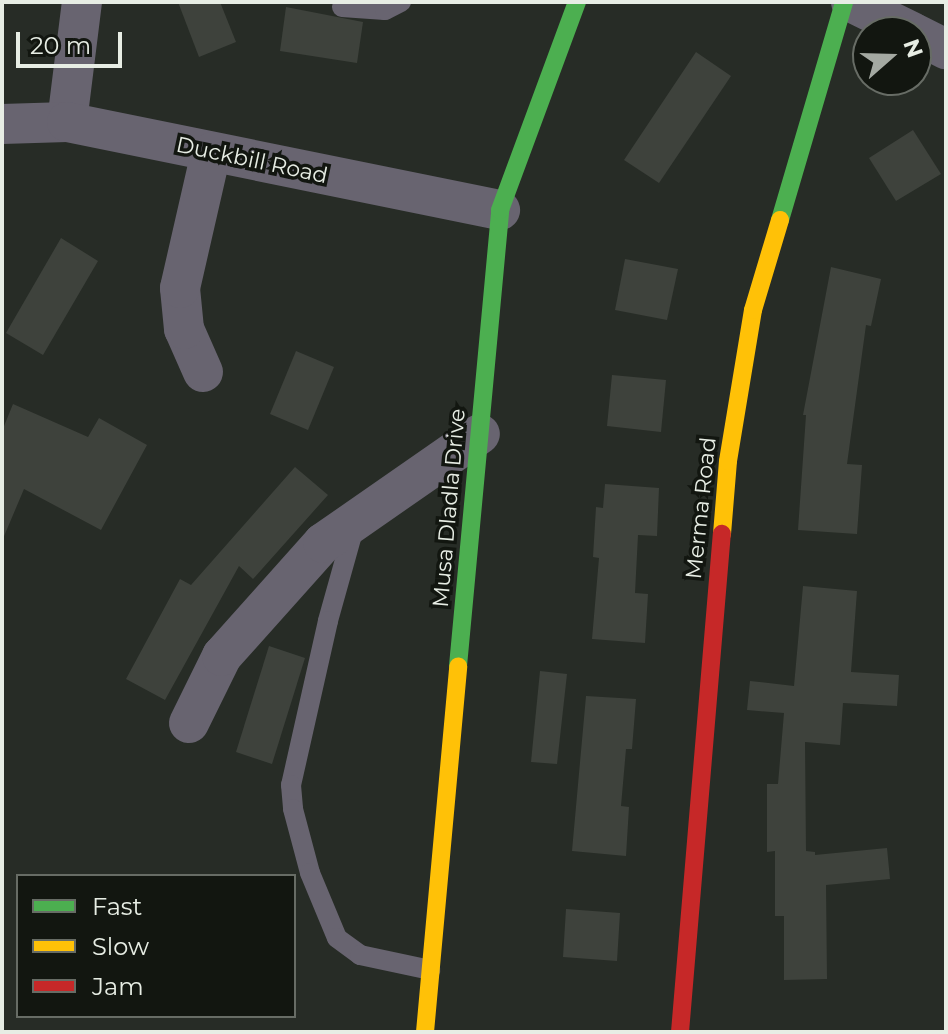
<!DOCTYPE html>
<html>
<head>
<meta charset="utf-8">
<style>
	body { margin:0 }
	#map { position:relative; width:948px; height:1034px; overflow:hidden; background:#272c26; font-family:Montserrat,sans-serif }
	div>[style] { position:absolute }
	.building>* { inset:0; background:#3e423c }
	.lane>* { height:20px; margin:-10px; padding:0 10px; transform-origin:10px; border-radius:10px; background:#686470 }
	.street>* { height:40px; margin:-20px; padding:0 20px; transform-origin:20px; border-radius:20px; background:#686470 }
	.fast>* { height:18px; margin:-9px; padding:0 9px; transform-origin:9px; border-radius:9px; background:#4caf50 }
	.slow>* { height:18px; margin:-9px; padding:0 9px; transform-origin:9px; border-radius:9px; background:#ffc107 }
	.jam>* { height:18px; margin:-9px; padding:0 9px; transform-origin:9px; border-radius:9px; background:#c62828 }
	span { translate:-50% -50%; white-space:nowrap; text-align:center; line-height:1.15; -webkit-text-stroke:7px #121610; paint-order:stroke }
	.street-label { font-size:22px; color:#e7ede4 }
	.frame { position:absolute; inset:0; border:4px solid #e7ede4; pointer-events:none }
	.legend { position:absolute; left:16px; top:874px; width:280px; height:144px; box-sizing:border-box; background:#121610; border:2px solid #676c65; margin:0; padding:10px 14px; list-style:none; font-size:24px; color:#e7ede4 }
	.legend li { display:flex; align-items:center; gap:16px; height:40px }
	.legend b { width:40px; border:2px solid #676c65 }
	.north { position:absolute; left:852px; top:16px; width:80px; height:80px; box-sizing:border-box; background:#121610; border:2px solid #676c65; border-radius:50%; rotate:70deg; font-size:22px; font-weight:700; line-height:32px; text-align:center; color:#e7ede4 }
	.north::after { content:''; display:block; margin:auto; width:28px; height:36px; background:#a4a9a2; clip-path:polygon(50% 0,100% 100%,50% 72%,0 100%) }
	.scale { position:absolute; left:16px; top:32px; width:106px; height:36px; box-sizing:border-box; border:4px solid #e7ede4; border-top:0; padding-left:10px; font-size:24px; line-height:28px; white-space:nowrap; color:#e7ede4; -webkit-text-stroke:6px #121610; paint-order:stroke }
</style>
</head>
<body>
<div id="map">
	<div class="building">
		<div style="clip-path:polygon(178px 2px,220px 2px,236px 42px,199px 57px)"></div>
		<div style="clip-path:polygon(286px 7px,363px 22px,357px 63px,280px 51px)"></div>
		<div style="clip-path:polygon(696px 52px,731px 76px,659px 183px,624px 160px)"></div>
		<div style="clip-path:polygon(913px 130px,941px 174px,896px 201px,869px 158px)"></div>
		<div style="clip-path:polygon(61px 238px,98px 261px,43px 355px,6px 333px)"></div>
		<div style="clip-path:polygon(625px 259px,678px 269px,667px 320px,615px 310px)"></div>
		<div style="clip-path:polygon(831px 267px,881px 279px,871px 326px,866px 325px,847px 464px,862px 465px,857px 534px,798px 530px,806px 415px,803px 415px)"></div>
		<div style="clip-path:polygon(296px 351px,334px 367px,308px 430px,270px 414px)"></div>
		<div style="clip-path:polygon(612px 375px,666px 380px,661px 432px,607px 426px)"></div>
		<div style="clip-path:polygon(13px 404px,88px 437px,99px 418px,147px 445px,101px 530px,24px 489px,2px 541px,2px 431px)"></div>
		<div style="clip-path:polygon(295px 467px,328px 495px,253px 579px,239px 566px,165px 700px,126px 679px,180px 579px,191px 585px)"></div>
		<div style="clip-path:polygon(605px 484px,659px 488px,657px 536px,638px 535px,635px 593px,648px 594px,645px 643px,592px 639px,599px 558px,593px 557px,596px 507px,603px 508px)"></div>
		<div style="clip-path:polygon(803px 586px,857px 591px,851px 672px,899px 675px,897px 706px,843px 703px,840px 745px,805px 742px,806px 851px,815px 852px,815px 855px,887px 848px,890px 879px,826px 885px,827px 979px,784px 980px,784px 916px,775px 916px,775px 851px,767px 852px,767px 784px,778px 784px,784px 713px,747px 710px,750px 681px,794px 686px)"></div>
		<div style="clip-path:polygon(269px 646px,305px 658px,272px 764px,236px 752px)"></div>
		<div style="clip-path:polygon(540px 671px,567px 674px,557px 764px,531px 762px)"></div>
		<div style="clip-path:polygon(586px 696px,636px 699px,632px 749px,626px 749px,621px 806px,629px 807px,626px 856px,572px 851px)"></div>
		<div style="clip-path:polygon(566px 909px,620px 913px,617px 961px,563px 957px)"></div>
	</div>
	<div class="lane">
		<div style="left:342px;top:7px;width:43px;rotate:4deg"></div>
		<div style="left:385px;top:10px;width:18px;rotate:-27deg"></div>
		<div style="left:355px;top:524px;width:101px;rotate:105.6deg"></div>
		<div style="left:328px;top:621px;width:168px;rotate:102.7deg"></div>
		<div style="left:291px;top:785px;width:24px;rotate:85deg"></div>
		<div style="left:293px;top:809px;width:66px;rotate:75.1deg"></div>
		<div style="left:310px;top:873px;width:70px;rotate:67.4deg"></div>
		<div style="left:337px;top:938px;width:29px;rotate:36deg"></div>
		<div style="left:360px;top:955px;width:72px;rotate:12.1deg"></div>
	</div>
	<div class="street">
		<div style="left:851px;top:2px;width:68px;rotate:26.2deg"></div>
		<div style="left:916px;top:34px;width:34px;rotate:27deg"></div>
		<div style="left:67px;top:122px;width:121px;rotate:-82.9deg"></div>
		<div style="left:2px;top:124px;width:65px;rotate:-1.8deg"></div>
		<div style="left:67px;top:122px;width:442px;rotate:11.5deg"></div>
		<div style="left:203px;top:372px;width:47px;rotate:-113.8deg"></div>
		<div style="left:184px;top:329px;width:41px;rotate:-95.6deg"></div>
		<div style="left:180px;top:288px;width:139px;rotate:-77.1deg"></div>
		<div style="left:189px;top:723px;width:75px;rotate:-63.8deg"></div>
		<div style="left:222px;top:656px;width:152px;rotate:-48.2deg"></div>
		<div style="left:323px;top:543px;width:191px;rotate:-34.8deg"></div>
	</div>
	<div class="fast">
		<div style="left:780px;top:220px;width:227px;rotate:-73.6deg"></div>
		<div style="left:458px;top:666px;width:458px;rotate:-84.7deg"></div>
		<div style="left:500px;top:210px;width:222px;rotate:-69.7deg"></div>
	</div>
	<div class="slow">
		<div style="left:722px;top:534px;width:73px;rotate:-85.3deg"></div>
		<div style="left:728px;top:461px;width:153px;rotate:-80.6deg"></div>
		<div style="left:753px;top:310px;width:94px;rotate:-73.3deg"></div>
		<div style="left:425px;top:1032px;width:367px;rotate:-84.8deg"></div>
	</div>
	<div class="jam">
		<div style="left:680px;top:1032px;width:500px;rotate:-85.2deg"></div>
	</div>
	<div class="street-label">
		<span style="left:252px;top:160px;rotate:12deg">Duckbill Road</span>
		<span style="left:449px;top:508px;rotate:-85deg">Musa Dladla Drive</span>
		<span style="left:701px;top:508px;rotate:-84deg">Merma Road</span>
	</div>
	<div class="frame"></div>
	<ul class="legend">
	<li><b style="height:10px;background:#4caf50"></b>Fast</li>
	<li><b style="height:10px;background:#ffc107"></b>Slow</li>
	<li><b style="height:10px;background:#c62828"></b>Jam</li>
	</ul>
	<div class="north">N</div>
	<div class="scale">20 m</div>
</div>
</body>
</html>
